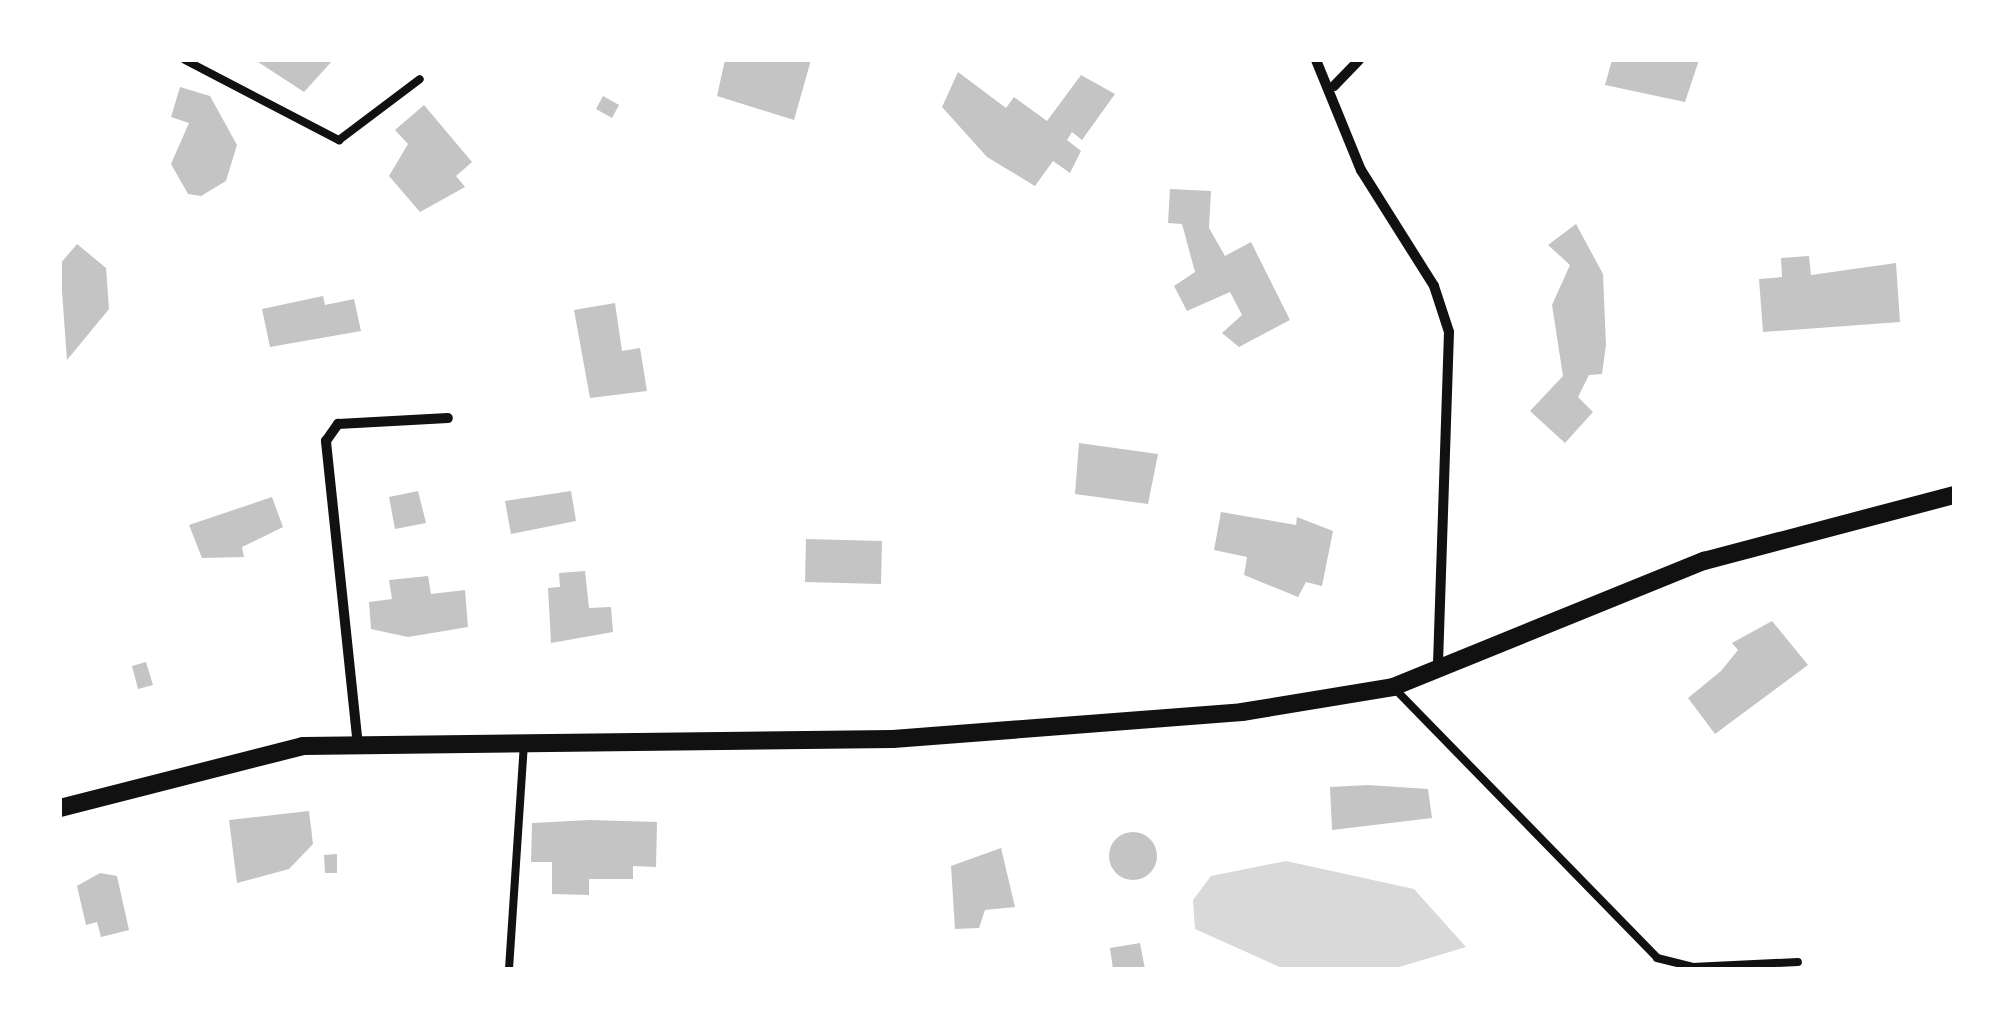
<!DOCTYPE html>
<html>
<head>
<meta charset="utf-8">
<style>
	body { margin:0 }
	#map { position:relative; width:2014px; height:1029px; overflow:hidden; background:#fff; font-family:"DejaVu Sans",sans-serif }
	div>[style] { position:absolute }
	.water>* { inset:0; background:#d9d9d9 }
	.building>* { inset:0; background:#c4c4c4 }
	.round { border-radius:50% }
	.service>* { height:8px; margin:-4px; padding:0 4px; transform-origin:4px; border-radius:4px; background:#111 }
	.minor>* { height:10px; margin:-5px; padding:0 5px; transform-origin:5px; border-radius:5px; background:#111 }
	.tertiary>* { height:18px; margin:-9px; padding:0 9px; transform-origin:9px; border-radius:9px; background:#111 }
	span { translate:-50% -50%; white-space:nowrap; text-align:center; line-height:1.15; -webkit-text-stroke:9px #fff; paint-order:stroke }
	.frame { position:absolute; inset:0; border:62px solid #fff; pointer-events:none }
</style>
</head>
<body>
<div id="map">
	<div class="water">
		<div style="clip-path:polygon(1286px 861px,1414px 889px,1466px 947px,1396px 968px,1284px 969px,1195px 929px,1193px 900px,1211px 876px)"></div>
	</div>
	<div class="building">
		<div style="clip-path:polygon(255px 60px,333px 60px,304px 92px)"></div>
		<div style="clip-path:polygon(725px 60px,811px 60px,794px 120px,717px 96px)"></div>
		<div style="clip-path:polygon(1612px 60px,1699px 60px,1685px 102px,1605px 85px)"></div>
		<div style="clip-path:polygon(958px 72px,1006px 108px,1014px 97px,1047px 121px,1081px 75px,1115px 94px,1082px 140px,1072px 132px,1067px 140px,1081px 151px,1070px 173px,1053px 161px,1035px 186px,987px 157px,942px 107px)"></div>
		<div style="clip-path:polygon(180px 87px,210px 96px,237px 145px,226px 181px,201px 196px,188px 194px,171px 164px,189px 123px,171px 117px)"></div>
		<div style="clip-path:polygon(603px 96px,619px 105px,612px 118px,596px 109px)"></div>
		<div style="clip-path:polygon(424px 105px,472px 162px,456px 176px,465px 187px,420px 212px,389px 176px,408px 144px,395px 130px)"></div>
		<div style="clip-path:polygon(1170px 189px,1211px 191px,1209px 228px,1225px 256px,1251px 242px,1290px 320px,1239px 347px,1222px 333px,1242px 315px,1230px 292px,1187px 311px,1174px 286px,1195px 272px,1182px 224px,1168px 223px)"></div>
		<div style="clip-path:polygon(1576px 224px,1603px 274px,1606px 345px,1602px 374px,1589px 375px,1578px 397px,1593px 412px,1565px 443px,1530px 411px,1563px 376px,1552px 305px,1570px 265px,1548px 245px)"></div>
		<div style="clip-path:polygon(77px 244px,106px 268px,109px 309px,67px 360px,60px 264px)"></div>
		<div style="clip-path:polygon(1809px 256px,1811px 275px,1896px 263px,1900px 322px,1763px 332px,1759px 279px,1782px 277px,1781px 258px)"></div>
		<div style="clip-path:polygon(323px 296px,325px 305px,354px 299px,361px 331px,270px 347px,262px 309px)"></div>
		<div style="clip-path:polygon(615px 303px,622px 351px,640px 348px,647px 391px,590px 398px,574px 310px)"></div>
		<div style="clip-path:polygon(1079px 443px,1158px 454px,1148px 504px,1075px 494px)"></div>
		<div style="clip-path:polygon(418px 491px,426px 523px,395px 529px,389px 497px)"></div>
		<div style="clip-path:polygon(571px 491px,576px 521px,511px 534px,505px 501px)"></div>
		<div style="clip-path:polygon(272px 497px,283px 527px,242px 547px,244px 557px,202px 558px,189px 525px)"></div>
		<div style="clip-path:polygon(1221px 512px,1296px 525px,1297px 517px,1333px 531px,1322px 586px,1306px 582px,1298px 597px,1244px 575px,1247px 557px,1214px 550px)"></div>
		<div style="clip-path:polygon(806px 539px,882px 541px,881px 584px,805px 582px)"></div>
		<div style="clip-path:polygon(585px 571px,589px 608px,611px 607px,613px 632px,551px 643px,548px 588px,560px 587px,559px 573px)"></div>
		<div style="clip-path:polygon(428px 576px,431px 594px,465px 590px,468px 627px,408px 637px,371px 629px,369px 602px,392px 599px,389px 580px)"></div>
		<div style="clip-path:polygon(1772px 621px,1808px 665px,1715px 734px,1688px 698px,1721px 671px,1738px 650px,1732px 643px)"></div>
		<div style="clip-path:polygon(146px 662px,153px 685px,138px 689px,132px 666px)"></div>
		<div style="clip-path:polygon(1368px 785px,1428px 789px,1432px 818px,1332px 830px,1330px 787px)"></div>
		<div style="clip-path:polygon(309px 811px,313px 844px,289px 869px,237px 883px,229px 820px)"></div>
		<div style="clip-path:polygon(590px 820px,657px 822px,656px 867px,633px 866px,633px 879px,589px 879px,589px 895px,552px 894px,552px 862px,531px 862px,532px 823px)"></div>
		<div class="round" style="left:1109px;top:832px;width:48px;height:48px"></div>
		<div style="clip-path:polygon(1001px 848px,1015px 907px,985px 910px,979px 928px,955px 929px,951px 866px)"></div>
		<div style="clip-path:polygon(337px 854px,337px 873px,325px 873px,324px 855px)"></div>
		<div style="clip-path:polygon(100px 873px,117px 876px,129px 930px,101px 937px,97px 922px,86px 925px,77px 886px)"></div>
		<div style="clip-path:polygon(1140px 943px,1145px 969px,1113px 969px,1110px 948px)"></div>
	</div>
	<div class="service">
		<div style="left:185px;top:60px;width:174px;rotate:27.5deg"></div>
		<div style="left:339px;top:140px;width:101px;rotate:-37deg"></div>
		<div style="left:1393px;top:687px;width:378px;rotate:45.7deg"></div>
		<div style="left:1657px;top:958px;width:36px;rotate:14deg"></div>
		<div style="left:1692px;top:967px;width:106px;rotate:-2.7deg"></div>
		<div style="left:509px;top:969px;width:225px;rotate:-86.2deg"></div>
	</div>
	<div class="minor">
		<div style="left:1316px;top:60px;width:119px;rotate:67.8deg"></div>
		<div style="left:1361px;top:170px;width:137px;rotate:57.8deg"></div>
		<div style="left:1434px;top:286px;width:48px;rotate:71.9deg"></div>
		<div style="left:1449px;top:332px;width:340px;rotate:91.9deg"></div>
		<div style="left:1334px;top:86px;width:36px;rotate:-46deg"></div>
		<div style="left:358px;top:746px;width:307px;rotate:-96deg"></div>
		<div style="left:326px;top:441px;width:21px;rotate:-55deg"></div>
		<div style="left:338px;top:424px;width:110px;rotate:-3.1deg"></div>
	</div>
	<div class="tertiary">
		<div style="left:60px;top:808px;width:251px;rotate:-14.3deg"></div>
		<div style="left:303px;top:746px;width:590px;rotate:-0.68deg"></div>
		<div style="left:893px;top:739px;width:350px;rotate:-4.4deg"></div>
		<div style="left:1242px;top:712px;width:153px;rotate:-9.4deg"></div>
		<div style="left:1393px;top:687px;width:336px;rotate:-22.1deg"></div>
		<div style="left:1704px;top:561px;width:259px;rotate:-14.8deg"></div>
	</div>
	<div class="frame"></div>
</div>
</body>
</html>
